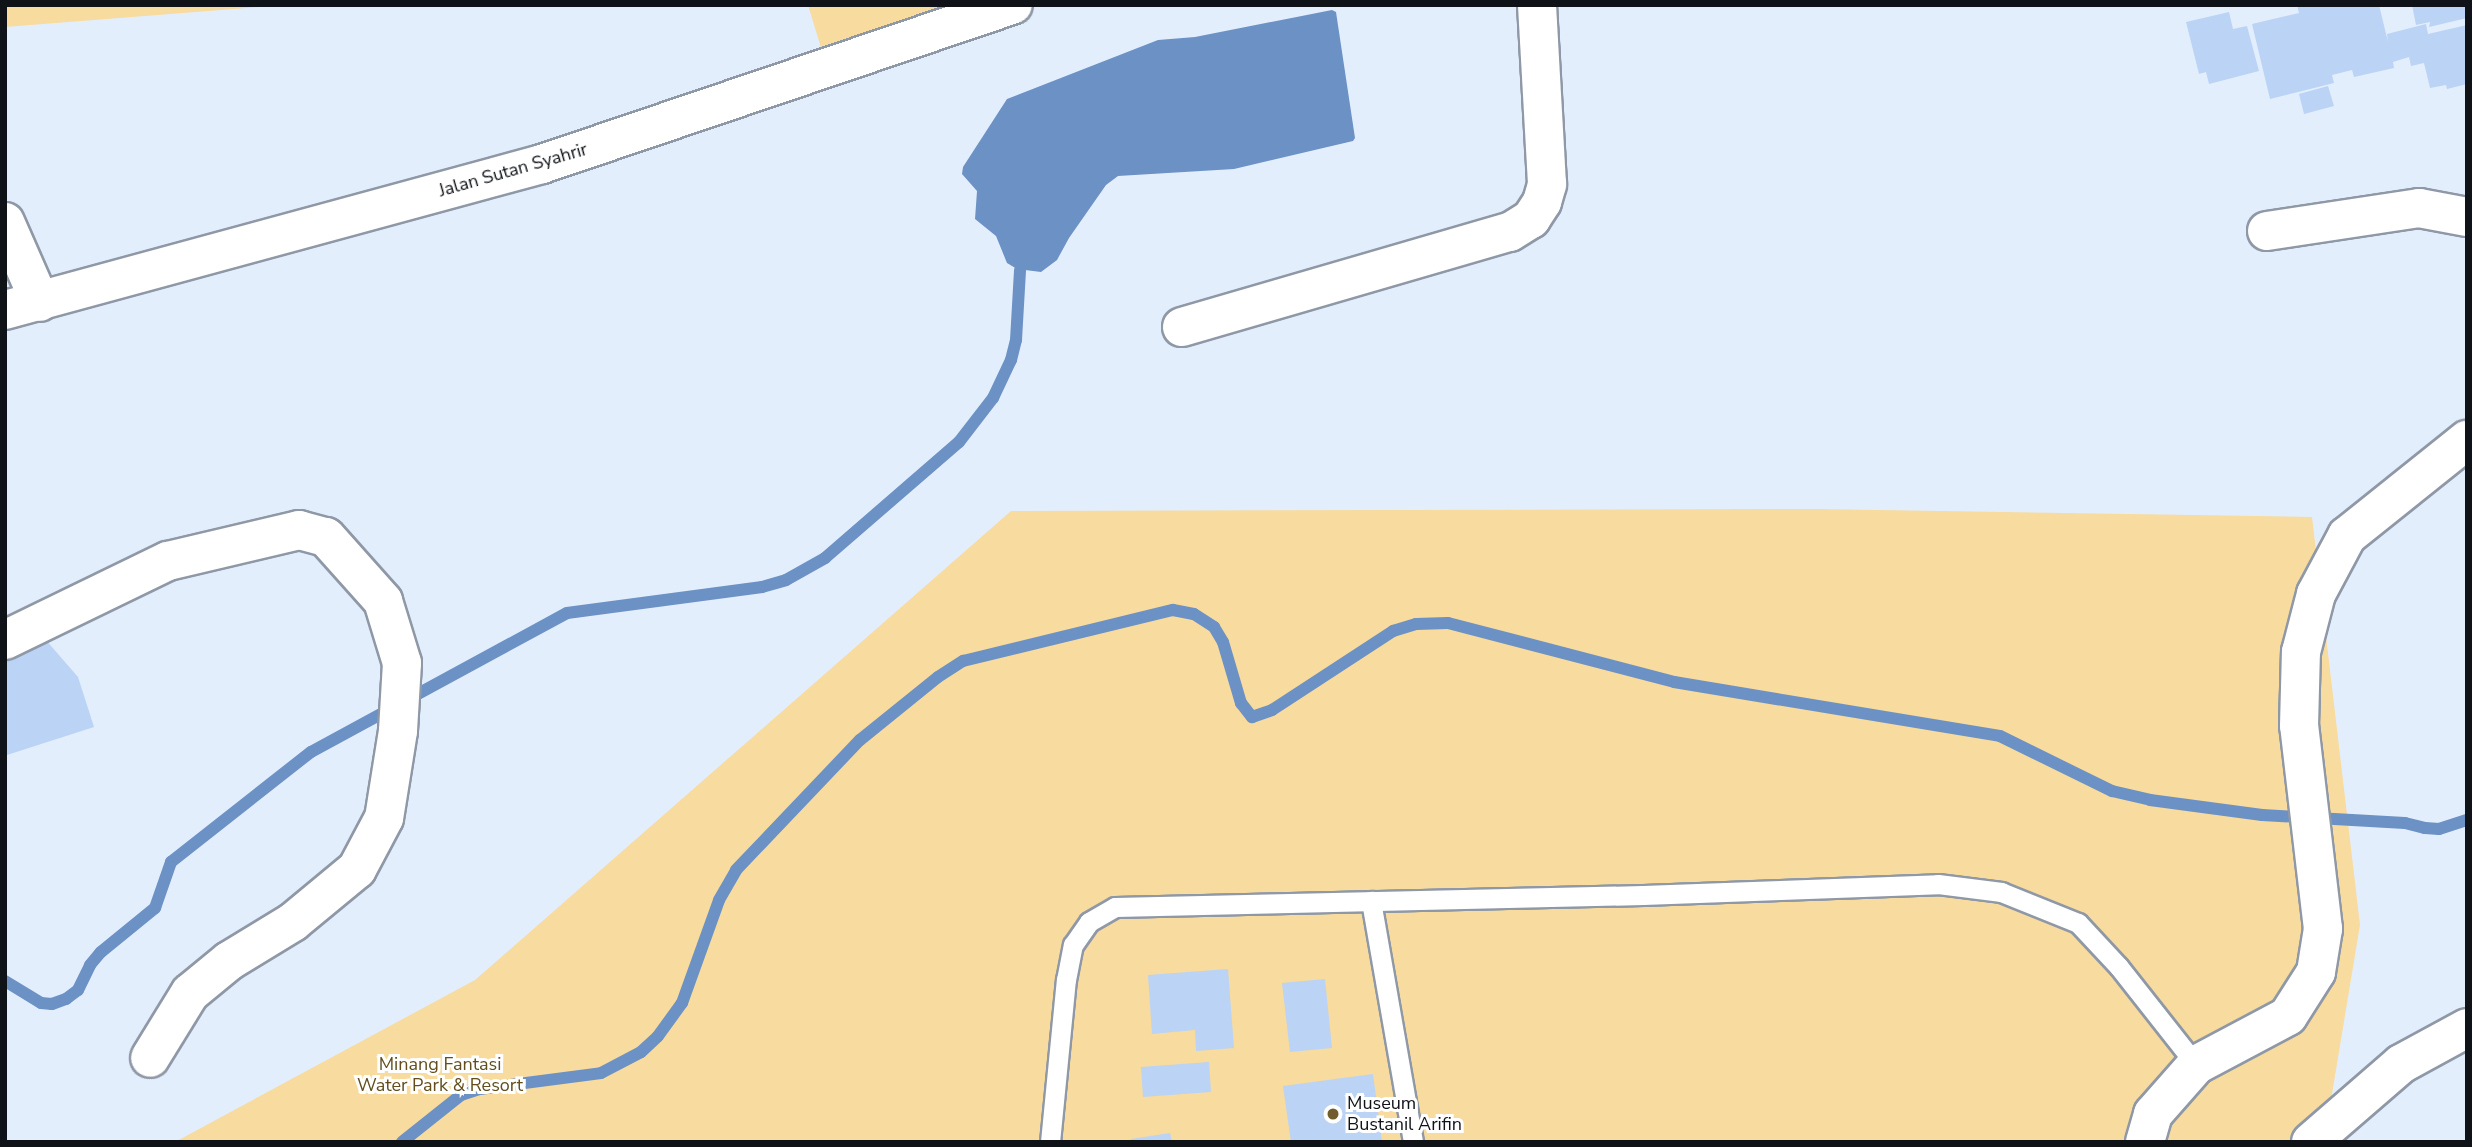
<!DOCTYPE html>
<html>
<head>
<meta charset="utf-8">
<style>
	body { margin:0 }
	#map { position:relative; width:2472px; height:1147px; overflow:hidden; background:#e3eefc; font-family:"Nunito Sans",sans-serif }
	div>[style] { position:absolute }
	.green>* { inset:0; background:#f7db9f }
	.water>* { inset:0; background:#6c91c5 }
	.stream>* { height:12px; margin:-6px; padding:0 6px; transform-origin:6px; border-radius:6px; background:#6c91c5 }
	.building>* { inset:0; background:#bbd3f4 }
	.roads { filter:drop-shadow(2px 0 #8f98a6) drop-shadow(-2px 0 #8f98a6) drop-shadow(0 2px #8f98a6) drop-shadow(0 -2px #8f98a6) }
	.lane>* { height:19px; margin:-9.5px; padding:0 9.5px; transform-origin:9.5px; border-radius:9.5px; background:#fff }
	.street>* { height:38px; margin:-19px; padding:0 19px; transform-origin:19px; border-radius:19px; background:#fff }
	.highway>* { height:38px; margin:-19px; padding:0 19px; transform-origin:19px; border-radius:19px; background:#fff }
	.dots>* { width:19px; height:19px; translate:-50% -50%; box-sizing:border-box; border:4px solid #fff; border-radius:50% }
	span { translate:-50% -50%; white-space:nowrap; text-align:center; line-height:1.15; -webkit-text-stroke:6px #fff; paint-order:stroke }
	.street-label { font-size:18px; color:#0f1217 }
	.park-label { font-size:18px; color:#624e1d }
	.poi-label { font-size:18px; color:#0f1217 }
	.left { translate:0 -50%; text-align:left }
	.frame { position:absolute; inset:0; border:7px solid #0f1217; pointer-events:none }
</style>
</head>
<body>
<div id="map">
	<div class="green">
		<div style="clip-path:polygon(5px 5px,286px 5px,5px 27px)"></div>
		<div style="clip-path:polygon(808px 5px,959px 5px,822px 51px)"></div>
		<div style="clip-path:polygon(1815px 509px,2312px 517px,2360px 925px,2324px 1142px,175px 1142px,475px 980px,1011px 511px)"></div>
	</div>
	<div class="water">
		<div style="clip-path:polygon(1332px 10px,1336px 12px,1355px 138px,1353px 141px,1234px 169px,1118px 176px,1106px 185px,1069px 238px,1057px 260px,1041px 272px,1017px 269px,1007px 263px,996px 236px,975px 219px,977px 191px,962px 174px,963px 167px,1007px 99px,1158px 40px,1195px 37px)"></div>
	</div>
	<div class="stream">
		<div style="left:5px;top:981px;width:42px;rotate:31.4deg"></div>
		<div style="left:41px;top:1003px;width:11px;rotate:5deg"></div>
		<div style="left:52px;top:1004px;width:15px;rotate:-20deg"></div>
		<div style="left:66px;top:999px;width:15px;rotate:-37deg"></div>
		<div style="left:78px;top:990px;width:28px;rotate:-64deg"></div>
		<div style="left:90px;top:965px;width:17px;rotate:-50deg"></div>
		<div style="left:101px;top:952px;width:70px;rotate:-39.2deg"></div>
		<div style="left:155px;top:908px;width:49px;rotate:-70.8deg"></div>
		<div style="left:171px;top:862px;width:178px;rotate:-38.2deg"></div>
		<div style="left:311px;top:752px;width:291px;rotate:-28.5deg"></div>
		<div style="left:567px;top:613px;width:197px;rotate:-7.6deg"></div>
		<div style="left:762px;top:587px;width:25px;rotate:-16deg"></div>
		<div style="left:786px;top:580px;width:45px;rotate:-29.4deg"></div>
		<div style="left:825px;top:558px;width:177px;rotate:-40.9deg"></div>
		<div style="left:959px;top:442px;width:56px;rotate:-52.3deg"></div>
		<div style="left:993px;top:398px;width:42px;rotate:-64.7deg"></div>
		<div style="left:1011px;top:360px;width:21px;rotate:-76deg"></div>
		<div style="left:1016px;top:340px;width:70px;rotate:-86.7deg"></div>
		<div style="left:402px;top:1142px;width:75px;rotate:-38.5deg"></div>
		<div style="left:461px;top:1095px;width:20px;rotate:-18deg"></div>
		<div style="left:480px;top:1089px;width:122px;rotate:-7.5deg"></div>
		<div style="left:601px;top:1073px;width:45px;rotate:-27.7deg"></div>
		<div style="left:641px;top:1052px;width:23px;rotate:-43deg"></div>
		<div style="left:658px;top:1036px;width:41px;rotate:-54deg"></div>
		<div style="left:682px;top:1003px;width:109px;rotate:-70.2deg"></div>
		<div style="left:719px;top:900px;width:34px;rotate:-60deg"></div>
		<div style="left:736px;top:870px;width:180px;rotate:-46.4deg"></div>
		<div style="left:860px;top:740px;width:100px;rotate:-38.9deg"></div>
		<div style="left:938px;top:677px;width:30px;rotate:-33deg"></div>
		<div style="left:963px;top:661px;width:216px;rotate:-13.7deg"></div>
		<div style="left:1173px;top:610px;width:21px;rotate:11deg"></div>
		<div style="left:1194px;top:614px;width:24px;rotate:33deg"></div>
		<div style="left:1214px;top:627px;width:17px;rotate:59deg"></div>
		<div style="left:1223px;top:642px;width:64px;rotate:73.6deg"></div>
		<div style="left:1241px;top:703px;width:18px;rotate:52deg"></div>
		<div style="left:1252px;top:717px;width:21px;rotate:-19deg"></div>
		<div style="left:1272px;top:710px;width:145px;rotate:-33.1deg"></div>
		<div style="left:1393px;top:631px;width:24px;rotate:-17deg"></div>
		<div style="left:1416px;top:624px;width:32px;rotate:-2deg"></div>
		<div style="left:1448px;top:623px;width:234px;rotate:14.6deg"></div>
		<div style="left:1674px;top:682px;width:330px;rotate:9.4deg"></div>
		<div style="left:2000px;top:736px;width:125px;rotate:26.2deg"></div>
		<div style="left:2112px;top:791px;width:39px;rotate:13deg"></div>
		<div style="left:2150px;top:800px;width:113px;rotate:7.6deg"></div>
		<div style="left:2262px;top:815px;width:143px;rotate:3.2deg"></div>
		<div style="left:2405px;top:823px;width:21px;rotate:14deg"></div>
		<div style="left:2425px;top:828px;width:14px;rotate:4deg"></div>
		<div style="left:2439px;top:829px;width:29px;rotate:-18deg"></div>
	</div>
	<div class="building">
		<div style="clip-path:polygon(2297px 5px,2379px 5px,2388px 42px,2387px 34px,2426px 24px,2428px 34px,2467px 25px,2467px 84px,2447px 89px,2446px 85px,2430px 88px,2424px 63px,2411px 66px,2409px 57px,2393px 62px,2394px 68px,2354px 77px,2352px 70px,2332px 75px,2334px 83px,2270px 99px,2252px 24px,2299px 13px)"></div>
		<div style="clip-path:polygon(2412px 5px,2467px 5px,2467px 18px,2429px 27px,2430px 22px,2416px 25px)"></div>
		<div style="clip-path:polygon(2229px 12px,2233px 29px,2247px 26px,2259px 71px,2209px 84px,2206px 72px,2199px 74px,2186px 22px)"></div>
		<div style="clip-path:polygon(2328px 86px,2334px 106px,2304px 114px,2299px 94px)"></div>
		<div style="clip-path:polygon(45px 639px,78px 677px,94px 727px,7px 755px,5px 651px)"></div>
		<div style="clip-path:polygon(1228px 969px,1234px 1048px,1196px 1051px,1195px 1030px,1152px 1034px,1148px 975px)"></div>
		<div style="clip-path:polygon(1325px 979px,1332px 1048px,1290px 1052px,1282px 983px)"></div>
		<div style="clip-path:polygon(1209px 1062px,1211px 1092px,1143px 1097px,1141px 1067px)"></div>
		<div style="clip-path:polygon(1373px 1074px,1382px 1142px,1291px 1142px,1283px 1086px)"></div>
		<div style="clip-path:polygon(1170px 1133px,1172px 1142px,1132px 1142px,1131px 1139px)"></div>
	</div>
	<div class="roads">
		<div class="lane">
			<div style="left:1371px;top:901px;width:245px;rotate:80.1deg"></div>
			<div style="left:1050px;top:1142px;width:163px;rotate:-84.4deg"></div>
			<div style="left:1066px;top:980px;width:36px;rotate:-79deg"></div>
			<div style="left:1073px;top:945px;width:28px;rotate:-55deg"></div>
			<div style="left:1089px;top:922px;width:30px;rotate:-30deg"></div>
			<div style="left:1115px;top:907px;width:528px;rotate:-1.3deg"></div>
			<div style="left:1643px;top:895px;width:295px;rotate:-2.1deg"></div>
			<div style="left:1938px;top:884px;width:64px;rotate:7.2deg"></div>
			<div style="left:2001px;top:892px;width:83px;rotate:21.9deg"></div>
			<div style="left:2078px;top:923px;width:60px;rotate:47deg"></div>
			<div style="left:2119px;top:967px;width:125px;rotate:51.8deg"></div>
		</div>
		<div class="street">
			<div style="left:5px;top:222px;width:87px;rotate:66.4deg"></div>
			<div style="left:2267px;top:231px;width:154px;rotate:-8.6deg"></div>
			<div style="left:2419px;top:208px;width:49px;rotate:10.6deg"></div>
			<div style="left:1182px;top:327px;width:341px;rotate:-16.2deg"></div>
			<div style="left:1510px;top:232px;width:25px;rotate:-32deg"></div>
			<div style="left:1531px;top:219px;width:20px;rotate:-57deg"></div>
			<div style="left:1542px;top:202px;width:19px;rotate:-74deg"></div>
			<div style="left:1547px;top:184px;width:179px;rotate:-93.2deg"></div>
			<div style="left:5px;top:640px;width:181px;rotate:-25.9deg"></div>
			<div style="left:168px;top:561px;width:135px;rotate:-13.3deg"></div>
			<div style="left:299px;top:530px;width:28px;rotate:15deg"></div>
			<div style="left:326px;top:537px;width:86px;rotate:48.3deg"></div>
			<div style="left:383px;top:601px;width:65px;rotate:73deg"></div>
			<div style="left:402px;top:663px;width:68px;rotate:93.4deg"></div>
			<div style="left:398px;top:731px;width:88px;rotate:99.1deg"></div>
			<div style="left:384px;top:818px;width:58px;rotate:117.9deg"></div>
			<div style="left:357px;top:869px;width:83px;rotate:140.4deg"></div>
			<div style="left:293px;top:922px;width:75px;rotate:148.6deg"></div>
			<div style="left:229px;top:961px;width:50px;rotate:140.6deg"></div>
			<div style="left:190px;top:993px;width:76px;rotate:121.6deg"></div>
			<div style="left:2145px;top:1142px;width:29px;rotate:-74deg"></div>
			<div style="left:2153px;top:1114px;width:65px;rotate:-48.7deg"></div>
			<div style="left:2196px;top:1065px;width:104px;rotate:-28deg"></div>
			<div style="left:2288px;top:1016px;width:52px;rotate:-57.5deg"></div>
			<div style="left:2316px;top:972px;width:44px;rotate:-80.8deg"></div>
			<div style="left:2323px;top:929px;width:204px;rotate:-96.7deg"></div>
			<div style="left:2299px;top:726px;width:74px;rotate:-88.5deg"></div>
			<div style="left:2301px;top:652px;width:60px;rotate:-75.5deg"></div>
			<div style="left:2316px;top:594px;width:66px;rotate:-61.9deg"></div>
			<div style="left:2347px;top:536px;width:154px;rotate:-38.7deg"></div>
			<div style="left:2311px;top:1142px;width:119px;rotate:-40.9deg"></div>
			<div style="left:2401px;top:1064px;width:75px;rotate:-28.6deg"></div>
		</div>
		<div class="highway">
			<div style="left:5px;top:310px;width:556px;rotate:-15.21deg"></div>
			<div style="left:542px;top:164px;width:497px;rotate:-18.7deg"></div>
		</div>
	</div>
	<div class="dots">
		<div style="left:1333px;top:1114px;background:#715c2b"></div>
	</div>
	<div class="street-label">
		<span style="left:513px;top:170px;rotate:-16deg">Jalan Sutan Syahrir</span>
	</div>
	<div class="park-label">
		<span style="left:440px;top:1075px">Minang Fantasi<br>Water Park &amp; Resort</span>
	</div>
	<div class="poi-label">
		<span class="left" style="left:1347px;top:1114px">Museum<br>Bustanil Arifin</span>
	</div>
	<div class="frame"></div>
</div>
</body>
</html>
